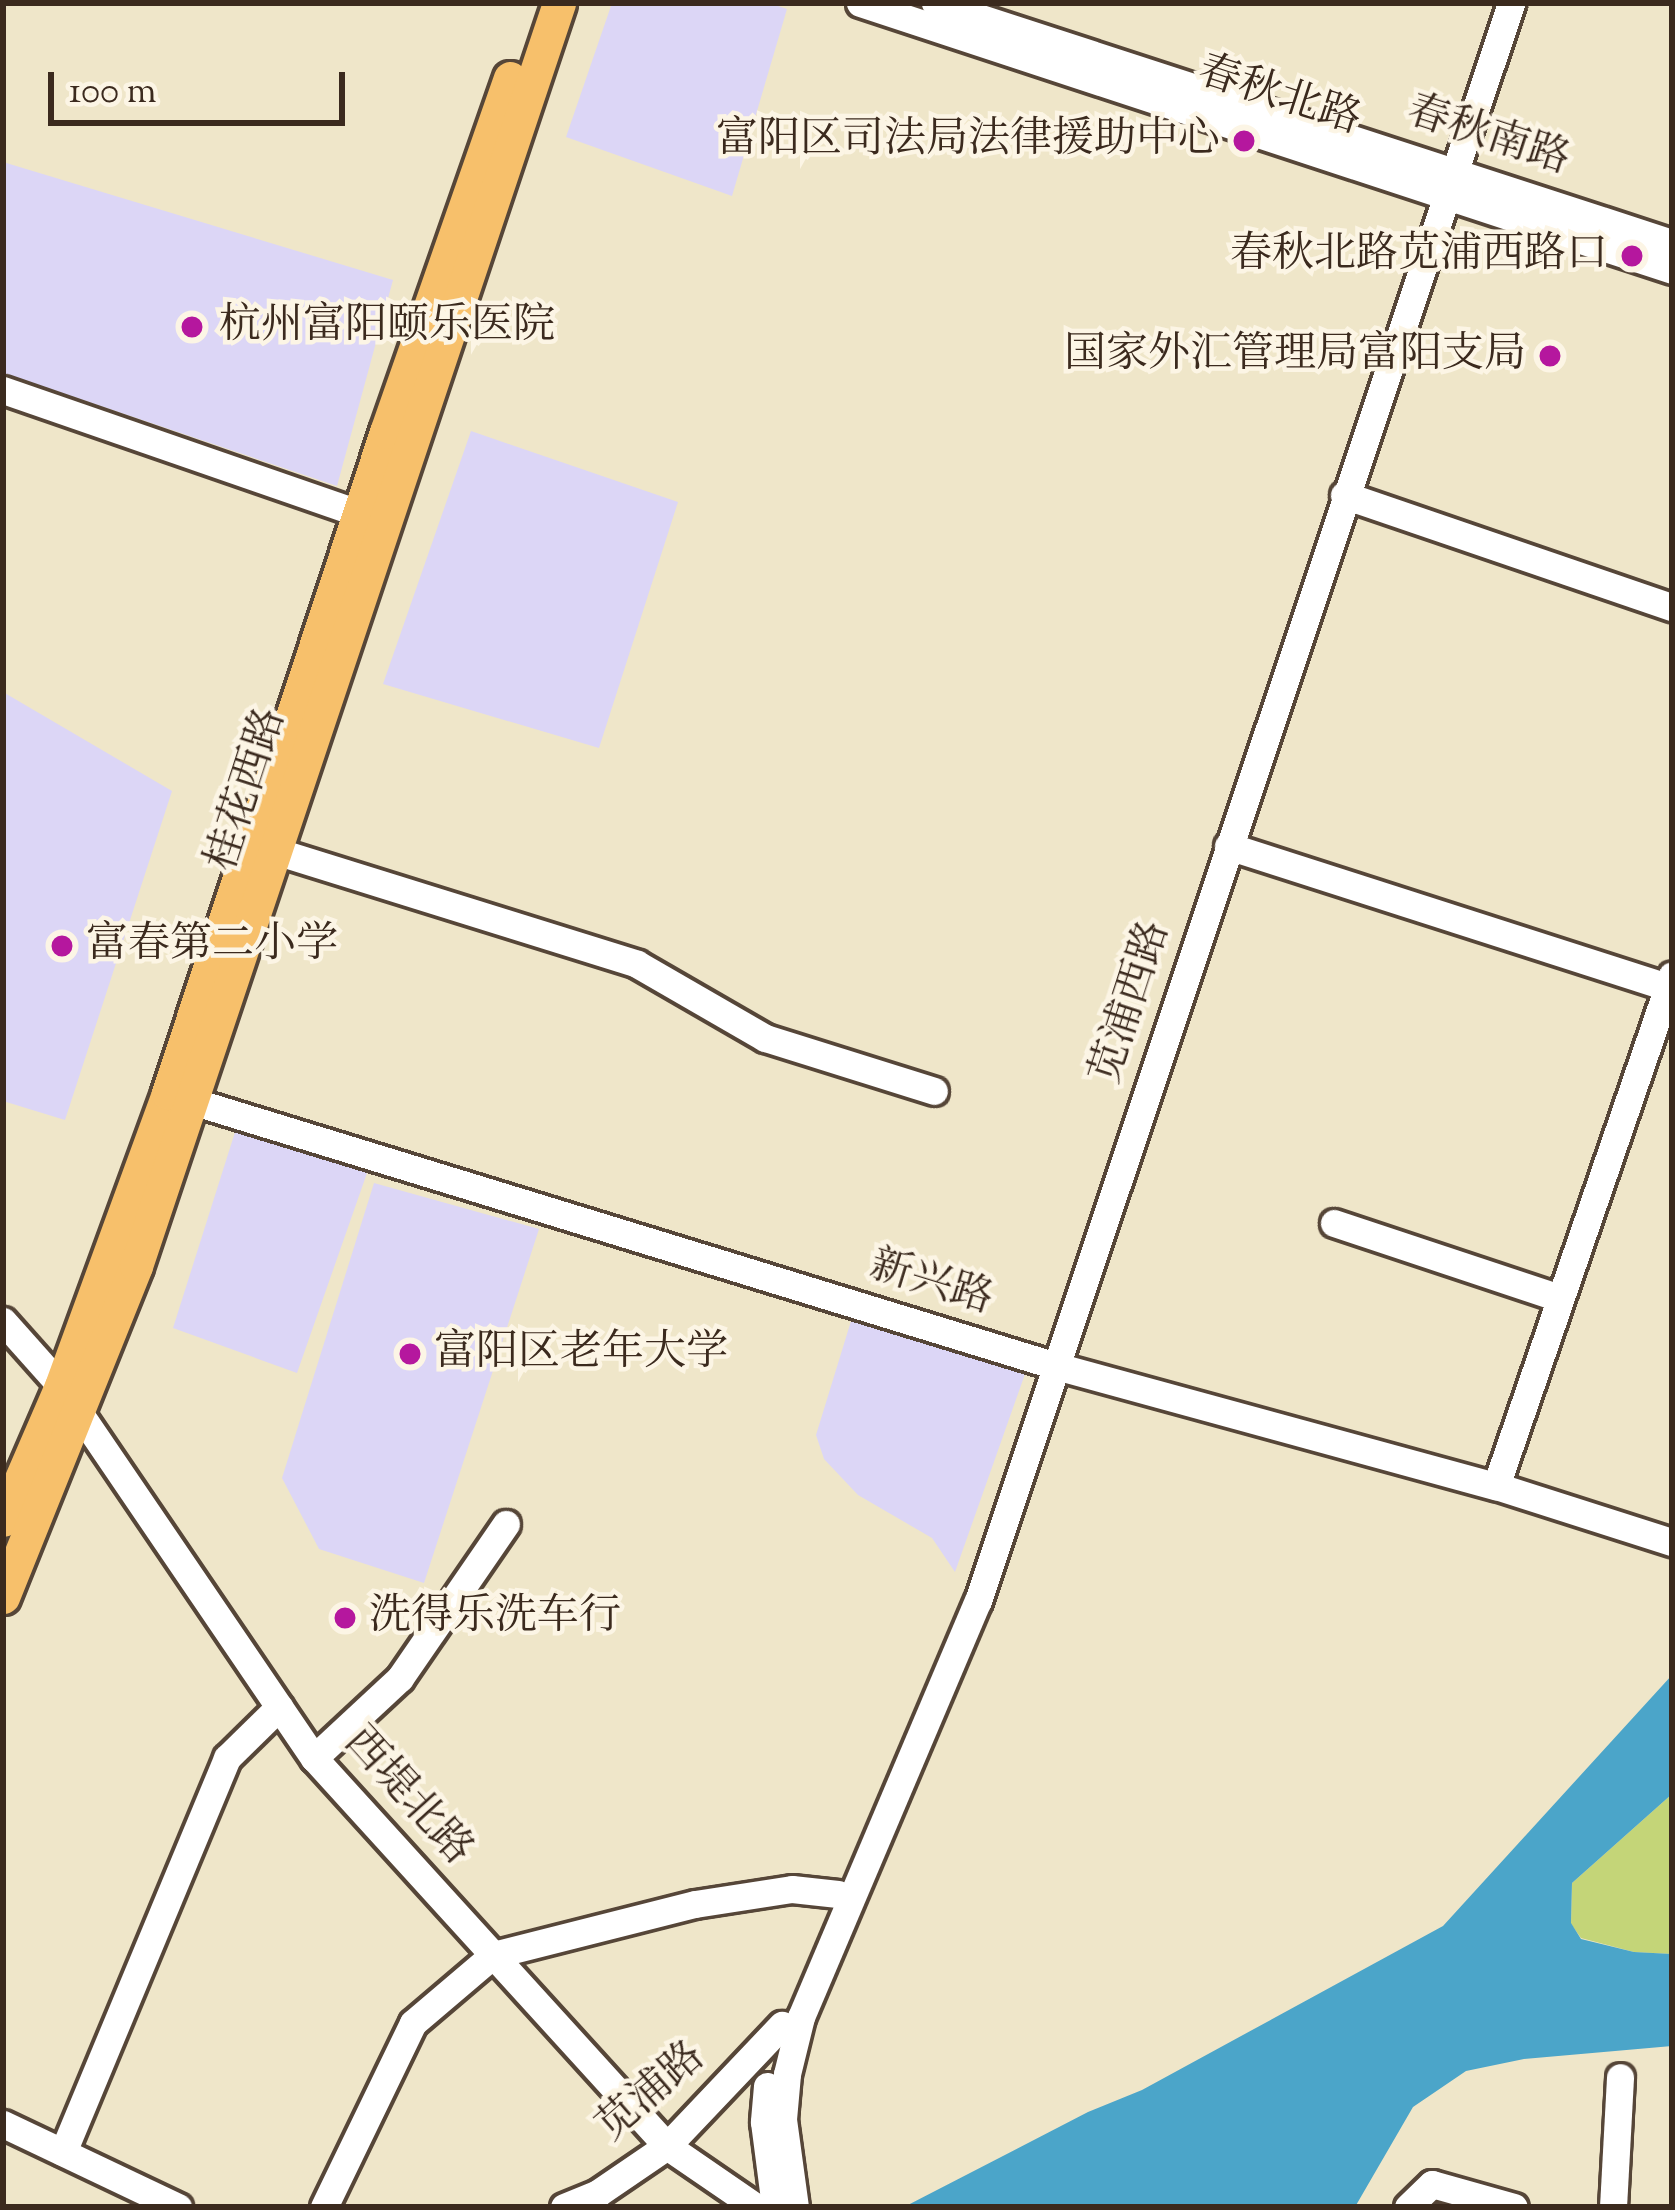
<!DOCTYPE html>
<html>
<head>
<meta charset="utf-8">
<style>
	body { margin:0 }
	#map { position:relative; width:1675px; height:2210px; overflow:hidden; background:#efe6c9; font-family:"Sorts Mill Goudy","Noto Serif SC",serif }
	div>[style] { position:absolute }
	.built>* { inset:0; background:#dcd6f6 }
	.green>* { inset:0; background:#c4d578 }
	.water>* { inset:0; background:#4ba5c9 }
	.roads { filter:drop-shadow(3px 0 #564638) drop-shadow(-3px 0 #564638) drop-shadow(0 3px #564638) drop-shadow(0 -3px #564638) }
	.minor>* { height:27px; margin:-13.5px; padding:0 13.5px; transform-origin:13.5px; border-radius:13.5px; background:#fff }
	.major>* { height:33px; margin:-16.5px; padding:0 16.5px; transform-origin:16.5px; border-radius:16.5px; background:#f7c06b }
	.dots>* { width:33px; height:33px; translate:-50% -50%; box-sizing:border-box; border:6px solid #fcf5e5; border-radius:50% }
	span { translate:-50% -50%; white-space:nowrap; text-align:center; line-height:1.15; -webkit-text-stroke:9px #fcf5e5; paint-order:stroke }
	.street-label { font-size:42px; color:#3b2a1e }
	.poi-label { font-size:42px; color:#3b2a1e }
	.right { translate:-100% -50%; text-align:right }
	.left { translate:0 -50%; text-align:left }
	.frame { position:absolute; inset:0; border:6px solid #3b2a1e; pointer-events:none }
	.scale { position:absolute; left:48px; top:72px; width:297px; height:54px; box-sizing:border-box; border:6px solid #3b2a1e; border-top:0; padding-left:15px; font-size:36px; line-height:42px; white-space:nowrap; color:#3b2a1e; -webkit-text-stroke:9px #fcf5e5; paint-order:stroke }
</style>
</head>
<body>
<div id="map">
	<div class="built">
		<div style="clip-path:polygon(612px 3px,769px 3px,787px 9px,732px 196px,566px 137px)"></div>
		<div style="clip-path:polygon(3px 162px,393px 280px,337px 486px,3px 373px)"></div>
		<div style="clip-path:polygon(471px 431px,678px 502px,599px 748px,383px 684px)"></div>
		<div style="clip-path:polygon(3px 692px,172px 791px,65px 1120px,3px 1101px)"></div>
		<div style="clip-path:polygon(236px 1129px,367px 1173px,297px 1373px,173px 1328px)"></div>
		<div style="clip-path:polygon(374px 1183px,539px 1229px,424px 1583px,319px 1549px,282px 1478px)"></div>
		<div style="clip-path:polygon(851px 1321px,1025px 1374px,955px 1572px,932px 1538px,858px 1495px,824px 1459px,816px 1435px)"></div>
	</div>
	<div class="green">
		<div style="clip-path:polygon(1672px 1794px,1672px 1954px,1634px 1952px,1581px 1938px,1571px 1924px,1572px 1883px)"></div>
	</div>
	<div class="water">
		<div style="clip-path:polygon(1672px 1675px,1672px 1794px,1572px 1883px,1571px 1923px,1581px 1939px,1634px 1952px,1672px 1954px,1672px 2046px,1524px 2059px,1466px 2071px,1413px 2107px,1355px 2207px,904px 2207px,1088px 2112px,1142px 2090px,1443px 1926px)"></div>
	</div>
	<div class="roads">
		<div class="minor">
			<div style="left:860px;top:3px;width:855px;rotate:18.2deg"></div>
			<div style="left:935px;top:3px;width:775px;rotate:18.04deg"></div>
			<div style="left:3px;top:390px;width:377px;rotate:19.1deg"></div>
			<div style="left:1344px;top:495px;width:347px;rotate:18.9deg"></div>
			<div style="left:1228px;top:846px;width:462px;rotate:17.8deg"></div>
			<div style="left:275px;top:851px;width:379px;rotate:17.3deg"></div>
			<div style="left:637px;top:964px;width:148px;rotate:30deg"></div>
			<div style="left:765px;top:1038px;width:177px;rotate:17.4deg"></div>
			<div style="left:172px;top:1095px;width:925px;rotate:17.04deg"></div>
			<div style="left:1056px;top:1366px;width:456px;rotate:15.3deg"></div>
			<div style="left:1496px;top:1486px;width:185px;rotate:17.7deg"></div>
			<div style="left:1334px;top:1223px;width:238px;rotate:18.4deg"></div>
			<div style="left:3px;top:1321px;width:87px;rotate:48.3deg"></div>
			<div style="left:61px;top:1386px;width:450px;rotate:55.8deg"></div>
			<div style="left:314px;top:1758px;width:525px;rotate:47.7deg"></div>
			<div style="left:667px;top:2146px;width:108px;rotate:34.4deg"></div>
			<div style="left:1496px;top:1486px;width:540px;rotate:-71deg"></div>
			<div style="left:314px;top:1758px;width:117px;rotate:-42.9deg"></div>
			<div style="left:400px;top:1678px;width:187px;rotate:-55.5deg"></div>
			<div style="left:767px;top:2086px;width:36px;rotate:95deg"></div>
			<div style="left:764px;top:2122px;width:86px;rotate:82.6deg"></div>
			<div style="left:3px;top:2124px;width:194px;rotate:25.4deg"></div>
			<div style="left:63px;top:2152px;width:427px;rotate:-67.4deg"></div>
			<div style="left:227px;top:1758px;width:73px;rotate:-44.4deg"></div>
			<div style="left:324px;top:2207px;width:204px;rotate:-64.2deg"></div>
			<div style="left:413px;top:2023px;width:105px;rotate:-40.4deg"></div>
			<div style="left:493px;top:1955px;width:208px;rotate:-14.2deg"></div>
			<div style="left:695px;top:1904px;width:98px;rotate:-8.8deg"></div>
			<div style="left:792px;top:1889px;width:46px;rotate:6.2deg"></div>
			<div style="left:564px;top:2207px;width:37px;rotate:-22deg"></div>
			<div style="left:598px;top:2193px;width:83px;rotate:-34.3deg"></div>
			<div style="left:667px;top:2146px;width:167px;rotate:-46.5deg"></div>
			<div style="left:795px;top:2207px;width:89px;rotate:-97.8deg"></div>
			<div style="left:783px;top:2119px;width:45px;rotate:-84.9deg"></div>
			<div style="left:787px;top:2074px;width:59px;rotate:-76.2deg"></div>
			<div style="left:801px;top:2017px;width:452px;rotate:-67deg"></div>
			<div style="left:978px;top:1601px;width:1685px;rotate:-71.55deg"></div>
			<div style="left:1408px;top:2207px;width:33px;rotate:-44deg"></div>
			<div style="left:1432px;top:2184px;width:85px;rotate:15.7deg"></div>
			<div style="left:1613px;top:2207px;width:130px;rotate:-86.9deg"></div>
		</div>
		<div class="major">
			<div style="left:3px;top:1520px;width:146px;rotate:-66.6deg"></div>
			<div style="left:61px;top:1386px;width:312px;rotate:-69.9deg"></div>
			<div style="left:168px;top:1093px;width:696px;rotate:-71.75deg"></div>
			<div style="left:386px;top:432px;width:375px;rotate:-70.7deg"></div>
			<div style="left:3px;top:1597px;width:357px;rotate:-68.1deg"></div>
			<div style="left:136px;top:1266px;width:1332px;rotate:-71.48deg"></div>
		</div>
	</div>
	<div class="dots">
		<div style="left:1244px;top:141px;background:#b5179e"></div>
		<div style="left:1632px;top:256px;background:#b5179e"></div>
		<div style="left:192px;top:327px;background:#b5179e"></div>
		<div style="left:1550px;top:356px;background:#b5179e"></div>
		<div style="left:62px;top:946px;background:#b5179e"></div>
		<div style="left:410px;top:1354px;background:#b5179e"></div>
		<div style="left:345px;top:1618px;background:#b5179e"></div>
	</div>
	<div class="street-label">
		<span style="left:1279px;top:97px;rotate:18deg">春秋北路</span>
		<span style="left:1488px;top:137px;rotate:18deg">春秋南路</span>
		<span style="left:248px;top:790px;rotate:-72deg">桂花西路</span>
		<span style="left:1132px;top:1003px;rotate:-72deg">苋浦西路</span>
		<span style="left:931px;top:1284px;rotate:17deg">新兴路</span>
		<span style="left:407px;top:1797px;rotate:48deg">西堤北路</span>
		<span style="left:652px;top:2093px;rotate:-41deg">苋浦路</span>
	</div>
	<div class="poi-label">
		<span class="right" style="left:1220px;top:141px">富阳区司法局法律援助中心</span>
		<span class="right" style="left:1608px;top:256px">春秋北路苋浦西路口</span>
		<span class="left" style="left:219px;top:327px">杭州富阳颐乐医院</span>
		<span class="right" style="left:1526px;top:356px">国家外汇管理局富阳支局</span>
		<span class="left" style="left:86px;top:946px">富春第二小学</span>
		<span class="left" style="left:434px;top:1354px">富阳区老年大学</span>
		<span class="left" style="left:369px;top:1618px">洗得乐洗车行</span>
	</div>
	<div class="frame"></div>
	<div class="scale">100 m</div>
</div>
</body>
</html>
